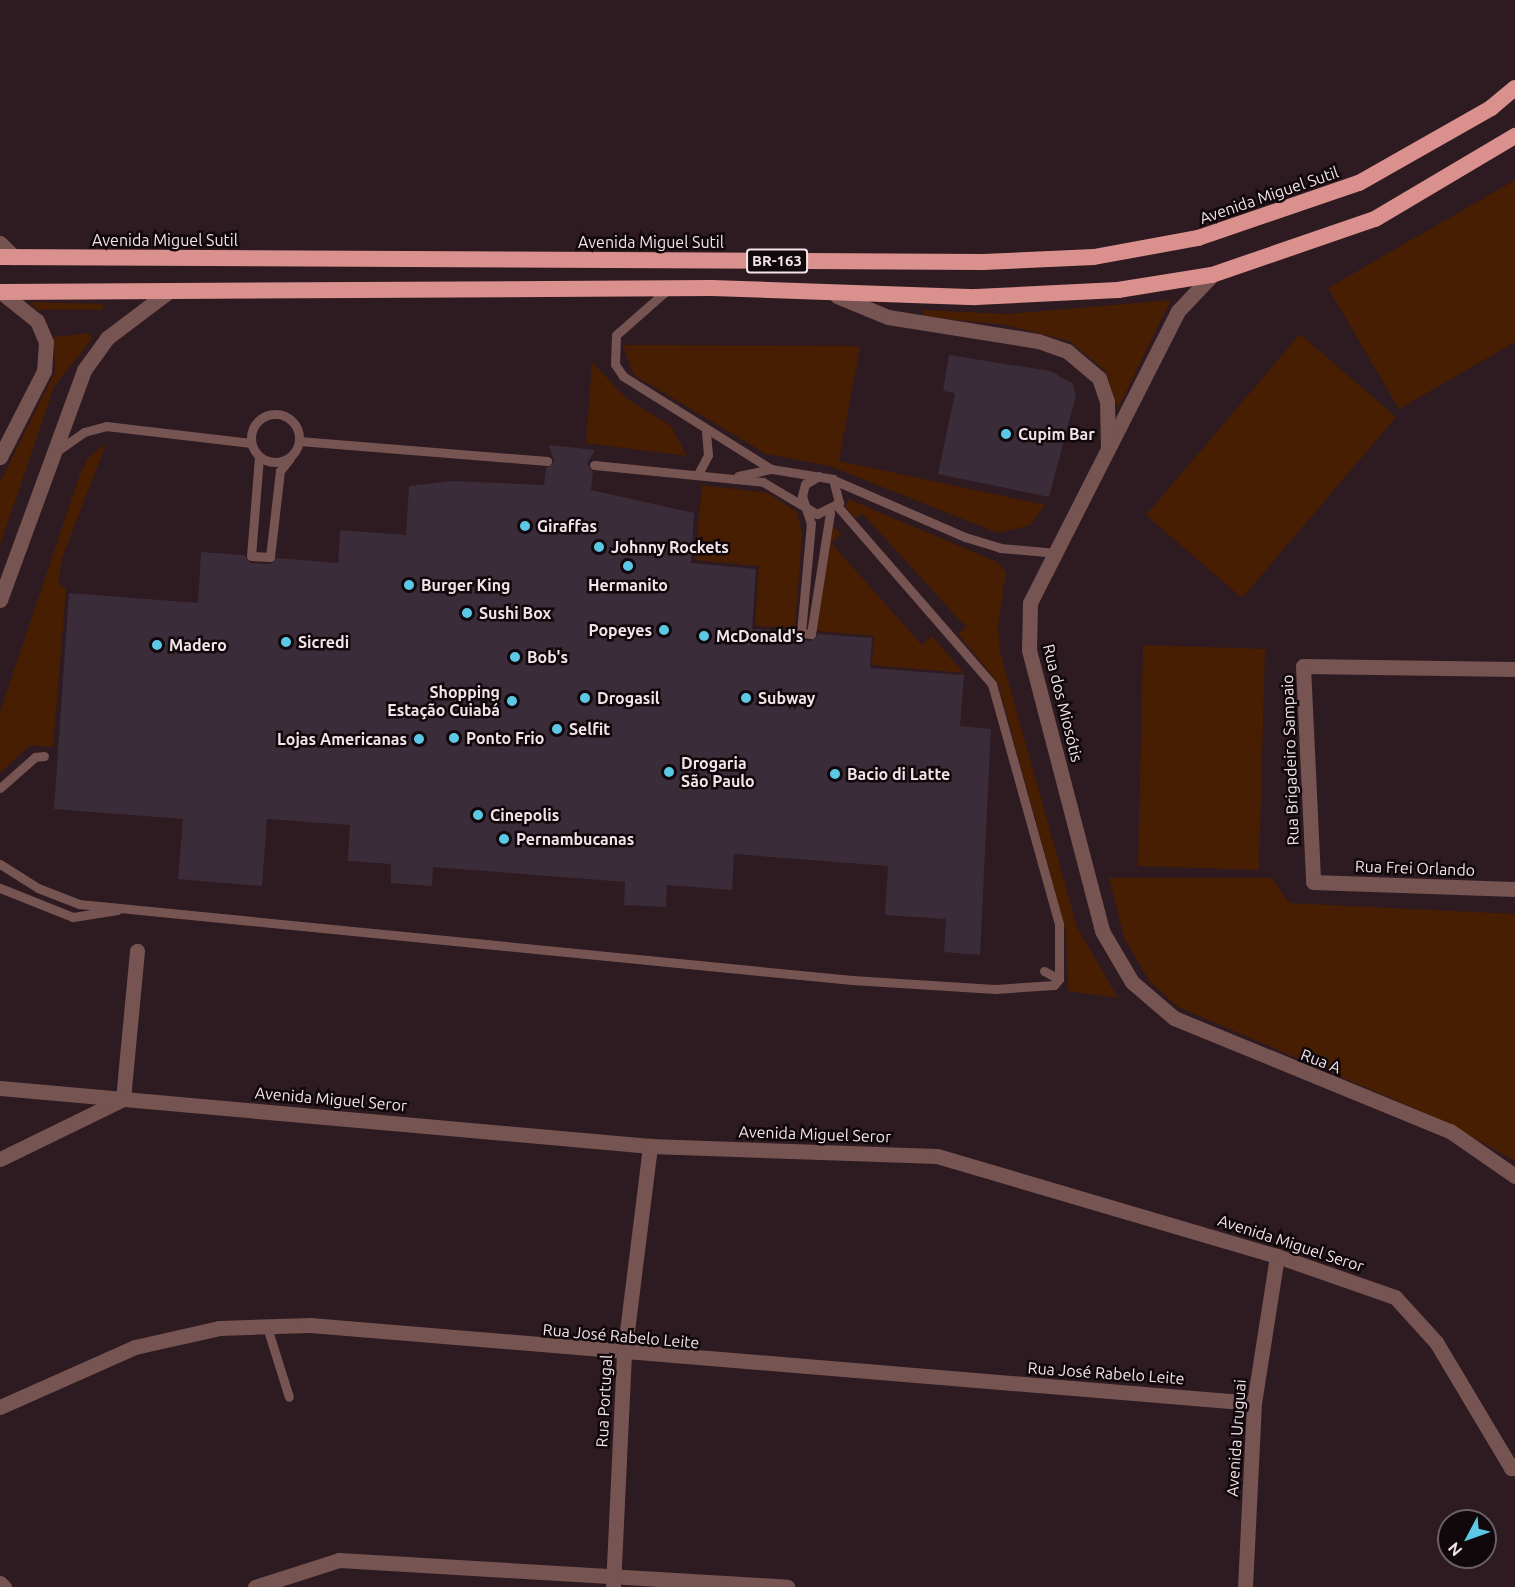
<!DOCTYPE html>
<html>
<head>
<meta charset="utf-8">
<style>
	body { margin:0 }
	#map { position:relative; width:1515px; height:1587px; overflow:hidden; background:#2e1a21; font-family:Ubuntu,sans-serif }
	div>[style] { position:absolute }
	.green>* { inset:0; background:#471e02 }
	.building>* { inset:0; background:#3b2c3a }
	.service>* { height:9px; margin:-4.5px; padding:0 4.5px; transform-origin:4.5px; border-radius:4.5px; background:#755452 }
	.service>.ring { margin:-4.5px; padding:0; box-sizing:content-box; background:none; border:9px solid #755452; border-radius:50% }
	.minor>* { height:15px; margin:-7.5px; padding:0 7.5px; transform-origin:7.5px; border-radius:7.5px; background:#755452 }
	.tertiary>* { height:15px; margin:-7.5px; padding:0 7.5px; transform-origin:7.5px; border-radius:7.5px; background:#755452 }
	.trunk>* { height:16px; margin:-8px; padding:0 8px; transform-origin:8px; border-radius:8px; background:#da908c }
	.dots>* { width:16px; height:16px; translate:-50% -50%; box-sizing:border-box; border:3px solid #10080b; border-radius:50% }
	span { translate:-50% -50%; white-space:nowrap; text-align:center; line-height:1.15; -webkit-text-stroke:5px #10080b; paint-order:stroke }
	.shield-label span { padding:2px 4px; background:#10080b; border:2px solid; border-radius:4px; -webkit-text-stroke-width:0 }
	.shield-label { font-size:15px; color:#f2e4e9; font-weight:700 }
	.street-label { font-size:16px; color:#f2e4e9 }
	.poi-label { font-size:16px; color:#f2e4e9; font-weight:700 }
	.left { translate:0 -50%; text-align:left }
	.right { translate:-100% -50%; text-align:right }
	.north { position:absolute; left:1437px; top:1509px; width:60px; height:60px; box-sizing:border-box; background:#10080b; border:2px solid #6a6064; border-radius:50%; rotate:229deg; font-size:16px; font-weight:700; line-height:24px; text-align:center; color:#f2e4e9 }
	.north::after { content:''; display:block; margin:auto; width:21px; height:27px; background:#5bc8e6; clip-path:polygon(50% 0,100% 100%,50% 72%,0 100%) }
</style>
</head>
<body>
<div id="map">
	<div class="green">
		<div style="clip-path:polygon(1515px 180px,1515px 342px,1399px 409px,1328px 288px)"></div>
		<div style="clip-path:polygon(1171px 300px,1118px 408px,1105px 370px,1069px 341px,1005px 325px,923px 316px,923px 310px,1006px 314px)"></div>
		<div style="clip-path:polygon(30px 302px,103px 304px,102px 310px,37px 310px)"></div>
		<div style="clip-path:polygon(88px 333px,92px 339px,54px 387px,0 545px,0 482px,55px 372px,54px 337px)"></div>
		<div style="clip-path:polygon(1300px 334px,1396px 417px,1242px 598px,1146px 515px)"></div>
		<div style="clip-path:polygon(623px 345px,860px 346px,839px 461px,1045px 505px,1030px 525px,998px 533px,830px 466px,766px 454px,634px 375px)"></div>
		<div style="clip-path:polygon(592px 362px,626px 398px,671px 426px,687px 456px,586px 443px)"></div>
		<div style="clip-path:polygon(106px 444px,61px 561px,59px 584px,66px 589px,53px 747px,30px 745px,0 773px,0 712px,80px 474px,89px 457px)"></div>
		<div style="clip-path:polygon(702px 485px,768px 493px,797px 512px,802px 533px,795px 628px,755px 626px,759px 566px,695px 560px)"></div>
		<div style="clip-path:polygon(848px 499px,997px 562px,1006px 572px,998px 625px,1000px 652px,1077px 927px,1118px 998px,1068px 991px,1066px 931px,998px 683px,958px 634px,966px 627px,862px 513px,856px 518px,845px 507px)"></div>
		<div style="clip-path:polygon(834px 527px,841px 534px,831px 543px,922px 645px,932px 636px,964px 673px,872px 665px,874px 636px,816px 631px,826px 532px)"></div>
		<div style="clip-path:polygon(1143px 645px,1265px 649px,1259px 870px,1138px 866px)"></div>
		<div style="clip-path:polygon(1109px 878px,1272px 878px,1289px 903px,1515px 914px,1515px 1161px,1446px 1122px,1178px 1007px,1150px 982px,1124px 938px)"></div>
	</div>
	<div class="building">
		<div style="clip-path:polygon(949px 355px,1050px 371px,1072px 383px,1076px 395px,1049px 497px,938px 474px,955px 393px,943px 391px)"></div>
		<div style="clip-path:polygon(549px 445px,595px 450px,587px 464px,593px 472px,591px 490px,694px 513px,691px 563px,756px 569px,752px 629px,794px 632px,798px 639px,810px 641px,818px 634px,872px 638px,870px 668px,964px 675px,960px 726px,991px 729px,980px 955px,944px 952px,946px 919px,885px 915px,888px 866px,734px 854px,732px 890px,667px 885px,666px 907px,624px 905px,625px 882px,433px 867px,432px 886px,391px 883px,391px 864px,348px 861px,350px 825px,267px 819px,262px 886px,178px 879px,183px 819px,54px 809px,69px 593px,198px 603px,201px 552px,244px 555px,251px 563px,270px 564px,277px 558px,338px 563px,340px 530px,406px 535px,409px 486px,452px 481px,544px 485px,546px 468px,554px 462px)"></div>
	</div>
	<div class="service">
		<div class="ring" style="left:251px;top:414px;width:39px;height:39px"></div>
		<div style="left:299px;top:441px;width:249px;rotate:4.6deg"></div>
		<div style="left:57px;top:451px;width:33px;rotate:-35deg"></div>
		<div style="left:84px;top:432px;width:23px;rotate:-15deg"></div>
		<div style="left:106px;top:426px;width:146px;rotate:6.7deg"></div>
		<div style="left:259px;top:457px;width:99px;rotate:94.6deg"></div>
		<div style="left:251px;top:556px;width:19px;rotate:3deg"></div>
		<div style="left:270px;top:557px;width:87px;rotate:-83.4deg"></div>
		<div style="left:280px;top:471px;width:16px;rotate:-52deg"></div>
		<div style="left:594px;top:465px;width:170px;rotate:5.7deg"></div>
		<div style="left:763px;top:482px;width:63px;rotate:30.7deg"></div>
		<div style="left:817px;top:514px;width:25px;rotate:-27deg"></div>
		<div style="left:839px;top:503px;width:25px;rotate:-104deg"></div>
		<div style="left:833px;top:479px;width:63px;rotate:-170.8deg"></div>
		<div style="left:771px;top:469px;width:175px;rotate:-147.9deg"></div>
		<div style="left:623px;top:376px;width:14px;rotate:-124deg"></div>
		<div style="left:615px;top:364px;width:29px;rotate:-88deg"></div>
		<div style="left:616px;top:335px;width:68px;rotate:-41.4deg"></div>
		<div style="left:698px;top:474px;width:21px;rotate:-62deg"></div>
		<div style="left:708px;top:455px;width:24px;rotate:-95deg"></div>
		<div style="left:738px;top:476px;width:34px;rotate:-12deg"></div>
		<div style="left:819px;top:476px;width:16px;rotate:150deg"></div>
		<div style="left:805px;top:484px;width:12px;rotate:104deg"></div>
		<div style="left:802px;top:496px;width:28px;rotate:72deg"></div>
		<div style="left:811px;top:523px;width:110px;rotate:95.2deg"></div>
		<div style="left:801px;top:633px;width:10px;rotate:6deg"></div>
		<div style="left:811px;top:634px;width:123px;rotate:-81.1deg"></div>
		<div style="left:836px;top:481px;width:141px;rotate:23.5deg"></div>
		<div style="left:965px;top:537px;width:37px;rotate:17deg"></div>
		<div style="left:1000px;top:548px;width:57px;rotate:5deg"></div>
		<div style="left:0;top:788px;width:47px;rotate:-41.5deg"></div>
		<div style="left:35px;top:757px;width:9px;rotate:-6deg"></div>
		<div style="left:0;top:864px;width:45px;rotate:32.3deg"></div>
		<div style="left:38px;top:888px;width:44px;rotate:21.3deg"></div>
		<div style="left:79px;top:904px;width:777px;rotate:5.62deg"></div>
		<div style="left:852px;top:980px;width:143px;rotate:3.6deg"></div>
		<div style="left:995px;top:989px;width:59px;rotate:-3.9deg"></div>
		<div style="left:1054px;top:985px;width:8px;rotate:-50deg"></div>
		<div style="left:1059px;top:979px;width:55px;rotate:-90deg"></div>
		<div style="left:1059px;top:924px;width:249px;rotate:-105.6deg"></div>
		<div style="left:992px;top:684px;width:236px;rotate:-131deg"></div>
		<div style="left:0;top:888px;width:79px;rotate:21.7deg"></div>
		<div style="left:73px;top:917px;width:45px;rotate:-9deg"></div>
		<div style="left:1044px;top:971px;width:17px;rotate:28deg"></div>
		<div style="left:267px;top:1327px;width:73px;rotate:72.6deg"></div>
	</div>
	<div class="minor">
		<div style="left:1212px;top:275px;width:50px;rotate:133.4deg"></div>
		<div style="left:1178px;top:311px;width:327px;rotate:116.9deg"></div>
		<div style="left:1030px;top:603px;width:47px;rotate:91.2deg"></div>
		<div style="left:1029px;top:650px;width:290px;rotate:75.4deg"></div>
		<div style="left:1102px;top:931px;width:59px;rotate:59.5deg"></div>
		<div style="left:1132px;top:982px;width:55px;rotate:40.6deg"></div>
		<div style="left:1174px;top:1018px;width:298px;rotate:22.3deg"></div>
		<div style="left:1450px;top:1131px;width:79px;rotate:34.7deg"></div>
		<div style="left:837px;top:296px;width:55px;rotate:22.4deg"></div>
		<div style="left:888px;top:317px;width:152px;rotate:9.1deg"></div>
		<div style="left:1038px;top:341px;width:31px;rotate:19deg"></div>
		<div style="left:1067px;top:351px;width:42px;rotate:40.2deg"></div>
		<div style="left:1099px;top:378px;width:24px;rotate:71deg"></div>
		<div style="left:1107px;top:401px;width:46px;rotate:88.8deg"></div>
		<div style="left:0;top:457px;width:97px;rotate:-62.9deg"></div>
		<div style="left:44px;top:371px;width:29px;rotate:-86deg"></div>
		<div style="left:46px;top:342px;width:23px;rotate:-113deg"></div>
		<div style="left:37px;top:321px;width:46px;rotate:-141.1deg"></div>
		<div style="left:0;top:600px;width:245px;rotate:-69.9deg"></div>
		<div style="left:84px;top:370px;width:39px;rotate:-54deg"></div>
		<div style="left:107px;top:338px;width:76px;rotate:-37deg"></div>
		<div style="left:1515px;top:669px;width:212px;rotate:-179.2deg"></div>
		<div style="left:1303px;top:666px;width:216px;rotate:87.3deg"></div>
		<div style="left:1313px;top:882px;width:202px;rotate:2deg"></div>
		<div style="left:0;top:1159px;width:137px;rotate:-26deg"></div>
		<div style="left:123px;top:1099px;width:149px;rotate:-84.6deg"></div>
		<div style="left:0;top:1407px;width:148px;rotate:-24deg"></div>
		<div style="left:135px;top:1347px;width:86px;rotate:-12.7deg"></div>
		<div style="left:219px;top:1328px;width:91px;rotate:-1.9deg"></div>
		<div style="left:310px;top:1325px;width:947px;rotate:4.72deg"></div>
		<div style="left:0;top:1583px;width:6px;rotate:45deg"></div>
		<div style="left:255px;top:1587px;width:88px;rotate:-17.8deg"></div>
		<div style="left:339px;top:1560px;width:449px;rotate:3.4deg"></div>
		<div style="left:613px;top:1587px;width:232px;rotate:-87.3deg"></div>
		<div style="left:624px;top:1355px;width:211px;rotate:-82.9deg"></div>
		<div style="left:1245px;top:1587px;width:184px;rotate:-87.2deg"></div>
		<div style="left:1254px;top:1403px;width:149px;rotate:-81.1deg"></div>
	</div>
	<div class="tertiary">
		<div style="left:0;top:243px;width:20px;rotate:45deg"></div>
		<div style="left:0;top:1088px;width:653px;rotate:5.1deg"></div>
		<div style="left:650px;top:1146px;width:287px;rotate:2deg"></div>
		<div style="left:937px;top:1156px;width:354px;rotate:16.4deg"></div>
		<div style="left:1277px;top:1256px;width:125px;rotate:19.2deg"></div>
		<div style="left:1395px;top:1297px;width:61px;rotate:47.7deg"></div>
		<div style="left:1436px;top:1342px;width:147px;rotate:59.2deg"></div>
		<div style="left:1511px;top:1468px;width:4px;rotate:-27deg"></div>
	</div>
	<div class="trunk">
		<div style="left:0;top:257px;width:983px;rotate:0.29deg"></div>
		<div style="left:983px;top:262px;width:111px;rotate:-2.6deg"></div>
		<div style="left:1094px;top:257px;width:106px;rotate:-10.4deg"></div>
		<div style="left:1198px;top:238px;width:170px;rotate:-18.9deg"></div>
		<div style="left:1359px;top:183px;width:152px;rotate:-29.6deg"></div>
		<div style="left:1491px;top:108px;width:31px;rotate:-40deg"></div>
		<div style="left:0;top:292px;width:712px;rotate:-0.32deg"></div>
		<div style="left:712px;top:288px;width:264px;rotate:2deg"></div>
		<div style="left:976px;top:297px;width:142px;rotate:-2.8deg"></div>
		<div style="left:1118px;top:290px;width:95px;rotate:-9.1deg"></div>
		<div style="left:1212px;top:275px;width:172px;rotate:-19deg"></div>
		<div style="left:1375px;top:219px;width:163px;rotate:-30.7deg"></div>
	</div>
	<div class="dots">
		<div style="left:1006px;top:434px;background:#5bc8e6"></div>
		<div style="left:525px;top:526px;background:#5bc8e6"></div>
		<div style="left:599px;top:547px;background:#5bc8e6"></div>
		<div style="left:628px;top:566px;background:#5bc8e6"></div>
		<div style="left:409px;top:585px;background:#5bc8e6"></div>
		<div style="left:467px;top:613px;background:#5bc8e6"></div>
		<div style="left:664px;top:630px;background:#5bc8e6"></div>
		<div style="left:704px;top:636px;background:#5bc8e6"></div>
		<div style="left:286px;top:642px;background:#5bc8e6"></div>
		<div style="left:157px;top:645px;background:#5bc8e6"></div>
		<div style="left:515px;top:657px;background:#5bc8e6"></div>
		<div style="left:585px;top:698px;background:#5bc8e6"></div>
		<div style="left:746px;top:698px;background:#5bc8e6"></div>
		<div style="left:512px;top:701px;background:#5bc8e6"></div>
		<div style="left:557px;top:729px;background:#5bc8e6"></div>
		<div style="left:454px;top:738px;background:#5bc8e6"></div>
		<div style="left:419px;top:739px;background:#5bc8e6"></div>
		<div style="left:669px;top:772px;background:#5bc8e6"></div>
		<div style="left:835px;top:774px;background:#5bc8e6"></div>
		<div style="left:478px;top:815px;background:#5bc8e6"></div>
		<div style="left:504px;top:839px;background:#5bc8e6"></div>
	</div>
	<div class="shield-label">
		<span style="left:777px;top:261px">BR-163</span>
	</div>
	<div class="street-label">
		<span style="left:1269px;top:195px;rotate:-19deg">Avenida Miguel Sutil</span>
		<span style="left:165px;top:240px">Avenida Miguel Sutil</span>
		<span style="left:651px;top:242px">Avenida Miguel Sutil</span>
		<span style="left:1063px;top:703px;rotate:76deg">Rua dos Miosótis</span>
		<span style="left:1290px;top:760px;rotate:-92deg">Rua Brigadeiro Sampaio</span>
		<span style="left:1415px;top:868px;rotate:2deg">Rua Frei Orlando</span>
		<span style="left:1321px;top:1061px;rotate:21deg">Rua A</span>
		<span style="left:331px;top:1099px;rotate:5deg">Avenida Miguel Seror</span>
		<span style="left:815px;top:1134px;rotate:2deg">Avenida Miguel Seror</span>
		<span style="left:1291px;top:1243px;rotate:18deg">Avenida Miguel Seror</span>
		<span style="left:621px;top:1336px;rotate:5deg">Rua José Rabelo Leite</span>
		<span style="left:1106px;top:1373px;rotate:4deg">Rua José Rabelo Leite</span>
		<span style="left:604px;top:1401px;rotate:-87deg">Rua Portugal</span>
		<span style="left:1236px;top:1438px;rotate:-86deg">Avenida Uruguai</span>
	</div>
	<div class="poi-label">
		<span class="left" style="left:1018px;top:434px">Cupim Bar</span>
		<span class="left" style="left:537px;top:526px">Giraffas</span>
		<span class="left" style="left:611px;top:547px">Johnny Rockets</span>
		<span class="left" style="left:421px;top:585px">Burger King</span>
		<span style="left:628px;top:585px">Hermanito</span>
		<span class="left" style="left:479px;top:613px">Sushi Box</span>
		<span class="right" style="left:652px;top:630px">Popeyes</span>
		<span class="left" style="left:716px;top:636px">McDonald's</span>
		<span class="left" style="left:298px;top:642px">Sicredi</span>
		<span class="left" style="left:169px;top:645px">Madero</span>
		<span class="left" style="left:527px;top:657px">Bob's</span>
		<span class="right" style="left:500px;top:701px">Shopping<br>Estação Cuiabá</span>
		<span class="left" style="left:597px;top:698px">Drogasil</span>
		<span class="left" style="left:758px;top:698px">Subway</span>
		<span class="left" style="left:569px;top:729px">Selfit</span>
		<span class="left" style="left:466px;top:738px">Ponto Frio</span>
		<span class="right" style="left:407px;top:739px">Lojas Americanas</span>
		<span class="left" style="left:681px;top:772px">Drogaria<br>São Paulo</span>
		<span class="left" style="left:847px;top:774px">Bacio di Latte</span>
		<span class="left" style="left:490px;top:815px">Cinepolis</span>
		<span class="left" style="left:516px;top:839px">Pernambucanas</span>
	</div>
	<div class="north">N</div>
</div>
</body>
</html>
